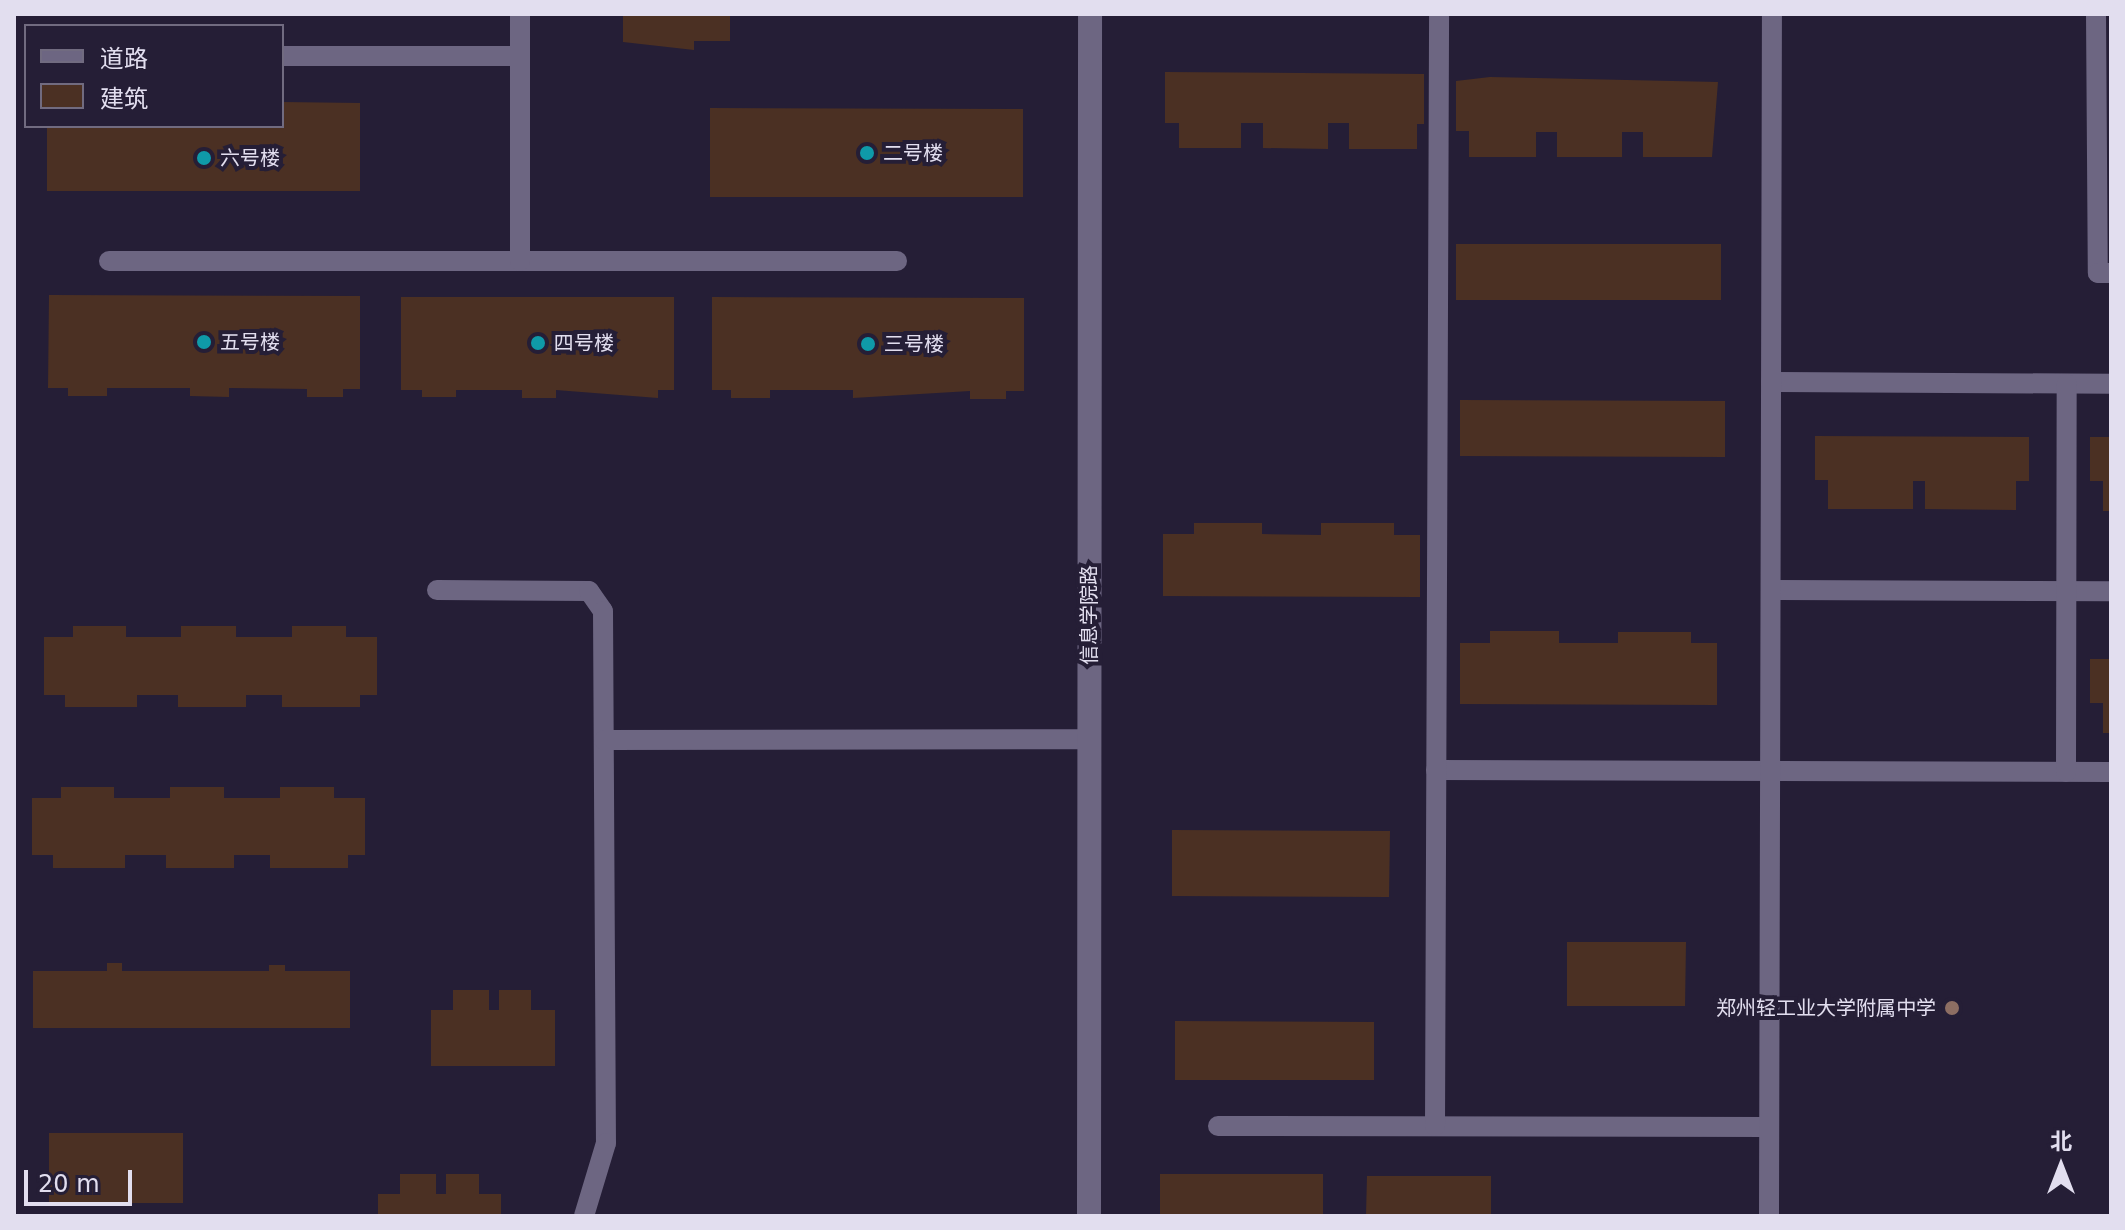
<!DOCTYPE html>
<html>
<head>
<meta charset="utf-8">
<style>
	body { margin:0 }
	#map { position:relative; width:2125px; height:1230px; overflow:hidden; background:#251e36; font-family:"DejaVu Sans","Noto Sans SC",sans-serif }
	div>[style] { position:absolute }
	.building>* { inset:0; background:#4b3023 }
	.lane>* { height:20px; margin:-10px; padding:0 10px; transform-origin:10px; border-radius:10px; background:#6d6682 }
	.street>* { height:24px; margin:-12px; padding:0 12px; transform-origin:12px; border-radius:12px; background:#6d6682 }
	.dots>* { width:22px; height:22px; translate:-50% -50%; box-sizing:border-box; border:4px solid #251e36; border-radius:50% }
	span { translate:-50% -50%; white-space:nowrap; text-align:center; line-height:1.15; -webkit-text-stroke:8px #251e36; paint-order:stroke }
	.poi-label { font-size:20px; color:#e2deef }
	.left { translate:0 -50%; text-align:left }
	.right { translate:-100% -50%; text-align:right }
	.street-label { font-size:20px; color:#e2deef }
	.frame { position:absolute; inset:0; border:16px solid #e2deef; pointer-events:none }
	.legend { position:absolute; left:24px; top:24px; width:260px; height:104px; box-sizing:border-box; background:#251e36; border:2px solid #716b80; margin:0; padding:10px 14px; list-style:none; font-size:24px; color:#e2deef }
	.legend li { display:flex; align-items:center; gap:16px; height:40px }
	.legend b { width:40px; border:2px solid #716b80 }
	.north { position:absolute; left:2021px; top:1126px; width:80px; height:80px; -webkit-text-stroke:6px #251e36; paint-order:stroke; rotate:0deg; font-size:22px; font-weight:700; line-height:32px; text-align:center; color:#e2deef }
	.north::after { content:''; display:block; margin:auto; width:28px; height:36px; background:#e2deef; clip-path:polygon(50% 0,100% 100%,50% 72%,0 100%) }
	.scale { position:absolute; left:24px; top:1170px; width:108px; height:36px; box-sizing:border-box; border:4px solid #e2deef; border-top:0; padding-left:10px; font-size:24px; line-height:28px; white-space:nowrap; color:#e2deef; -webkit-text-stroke:6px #251e36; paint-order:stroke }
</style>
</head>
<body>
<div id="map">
	<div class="building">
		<div style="clip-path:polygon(623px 14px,730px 14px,730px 41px,694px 41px,694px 50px,623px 42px)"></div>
		<div style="clip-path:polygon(1165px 72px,1424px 74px,1424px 124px,1417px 124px,1417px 149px,1349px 149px,1349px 123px,1328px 123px,1328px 149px,1263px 148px,1263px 123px,1241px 123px,1241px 148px,1179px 148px,1179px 123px,1165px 123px)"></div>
		<div style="clip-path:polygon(1490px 77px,1718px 82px,1712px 157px,1643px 157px,1643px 132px,1622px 132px,1622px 157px,1557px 157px,1557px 132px,1536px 132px,1536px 157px,1469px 157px,1469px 131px,1456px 131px,1456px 81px)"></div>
		<div style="clip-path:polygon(282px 102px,360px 103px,360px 191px,47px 191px,47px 126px,282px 126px)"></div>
		<div style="clip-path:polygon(710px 108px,1023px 109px,1023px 197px,710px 197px)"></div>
		<div style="clip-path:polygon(1456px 244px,1721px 244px,1721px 300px,1456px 300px)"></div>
		<div style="clip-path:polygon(49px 295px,360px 296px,360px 389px,343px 389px,343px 397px,307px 397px,307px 389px,229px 388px,229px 397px,190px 396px,190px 388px,107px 388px,107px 396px,68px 396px,68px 388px,48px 388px)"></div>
		<div style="clip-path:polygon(401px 297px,674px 297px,674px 390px,658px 390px,658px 398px,556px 390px,556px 398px,522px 398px,522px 390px,456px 390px,456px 397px,422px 397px,422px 390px,401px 390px)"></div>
		<div style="clip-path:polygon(712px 297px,1024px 298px,1024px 391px,1006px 391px,1006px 399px,970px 399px,970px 391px,853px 398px,853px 390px,770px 390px,770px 398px,731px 398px,731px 390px,712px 390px)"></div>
		<div style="clip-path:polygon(1460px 400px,1725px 401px,1725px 457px,1460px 456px)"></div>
		<div style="clip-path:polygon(1815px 436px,2029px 437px,2029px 481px,2016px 481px,2016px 510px,1925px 509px,1925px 481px,1913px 481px,1913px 509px,1828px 509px,1828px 480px,1815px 480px)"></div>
		<div style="clip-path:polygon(2090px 437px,2111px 437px,2111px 511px,2103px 511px,2103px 481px,2090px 481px)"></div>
		<div style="clip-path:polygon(1194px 523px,1262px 523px,1262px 534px,1321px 535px,1321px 523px,1394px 523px,1394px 535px,1420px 535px,1420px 597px,1163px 596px,1163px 534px,1194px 534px)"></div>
		<div style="clip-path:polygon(73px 626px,126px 626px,126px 637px,181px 637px,181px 626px,236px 626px,236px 637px,292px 637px,292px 626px,346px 626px,346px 637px,377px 637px,377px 695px,360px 695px,360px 707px,282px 707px,282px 695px,246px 695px,246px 707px,178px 707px,178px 695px,137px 695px,137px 707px,65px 707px,65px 695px,44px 695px,44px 637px,73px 637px)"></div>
		<div style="clip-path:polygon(1490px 631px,1559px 631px,1559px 643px,1618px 643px,1618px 632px,1691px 632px,1691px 643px,1717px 643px,1717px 705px,1460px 704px,1460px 643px,1490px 643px)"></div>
		<div style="clip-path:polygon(2090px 659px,2111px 659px,2111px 733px,2103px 733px,2103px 703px,2090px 703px)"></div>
		<div style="clip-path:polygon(61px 787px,114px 787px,114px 798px,170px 798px,170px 787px,224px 787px,224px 798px,280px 798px,280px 787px,334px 787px,334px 798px,365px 798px,365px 855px,348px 855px,348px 868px,270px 868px,270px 855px,234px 855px,234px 868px,166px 868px,166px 855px,125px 855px,125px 868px,53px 868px,53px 855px,32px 855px,32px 798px,61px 798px)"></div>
		<div style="clip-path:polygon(1172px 830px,1390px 831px,1389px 897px,1172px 896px)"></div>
		<div style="clip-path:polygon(1567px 942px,1686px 942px,1685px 1006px,1567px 1006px)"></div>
		<div style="clip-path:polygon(107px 963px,122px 963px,122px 971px,269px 971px,269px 965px,285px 965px,285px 971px,350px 971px,350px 1028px,33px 1028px,33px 971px,107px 971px)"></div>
		<div style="clip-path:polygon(453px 990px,489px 990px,489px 1010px,499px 1010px,499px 990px,531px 990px,531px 1010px,555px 1010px,555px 1066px,431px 1066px,431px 1010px,453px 1010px)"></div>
		<div style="clip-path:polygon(1175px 1021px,1374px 1022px,1374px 1080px,1175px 1080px)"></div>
		<div style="clip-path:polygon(49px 1133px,183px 1133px,183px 1203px,49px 1203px)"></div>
		<div style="clip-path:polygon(400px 1174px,436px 1174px,436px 1194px,446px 1194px,446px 1174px,479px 1174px,479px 1194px,501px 1194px,501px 1216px,378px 1216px,378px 1194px,400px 1194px)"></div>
		<div style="clip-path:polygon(1160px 1174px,1323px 1174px,1323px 1214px,1160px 1214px)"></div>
		<div style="clip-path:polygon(1367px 1176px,1491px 1176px,1491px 1216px,1366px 1215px)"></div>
	</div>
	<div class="lane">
		<div style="left:2096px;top:14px;width:259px;rotate:89.6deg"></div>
		<div style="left:2098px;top:273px;width:13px"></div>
		<div style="left:282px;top:56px;width:238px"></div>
		<div style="left:109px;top:261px;width:788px"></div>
		<div style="left:520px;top:261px;width:247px;rotate:-90deg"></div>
		<div style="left:1771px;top:382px;width:340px;rotate:0.3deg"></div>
		<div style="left:437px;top:590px;width:152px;rotate:0.4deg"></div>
		<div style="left:589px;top:591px;width:24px;rotate:55deg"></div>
		<div style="left:603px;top:611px;width:532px;rotate:89.68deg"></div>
		<div style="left:606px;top:1143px;width:76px;rotate:106.8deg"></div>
		<div style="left:1771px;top:590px;width:340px;rotate:0.2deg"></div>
		<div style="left:604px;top:740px;width:485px;rotate:-0.1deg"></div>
		<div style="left:1436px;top:770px;width:675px;rotate:0.17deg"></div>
		<div style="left:2066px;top:772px;width:388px;rotate:-89.9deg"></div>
		<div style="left:1218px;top:1126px;width:551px;rotate:0.1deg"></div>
		<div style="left:1435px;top:1126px;width:1112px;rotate:-89.79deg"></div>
		<div style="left:1769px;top:1216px;width:1202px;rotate:-89.86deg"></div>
	</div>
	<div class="street">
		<div style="left:1089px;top:1216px;width:1202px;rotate:-89.95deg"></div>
	</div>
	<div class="dots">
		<div style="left:867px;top:153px;background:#0f9aa8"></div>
		<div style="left:204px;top:158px;background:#0f9aa8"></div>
		<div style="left:204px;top:342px;background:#0f9aa8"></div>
		<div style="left:538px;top:343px;background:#0f9aa8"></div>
		<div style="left:868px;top:344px;background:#0f9aa8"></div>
		<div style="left:1952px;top:1008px;background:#8d6e63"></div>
	</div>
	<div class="poi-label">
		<span class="left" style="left:883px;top:153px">二号楼</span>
		<span class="left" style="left:220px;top:158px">六号楼</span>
		<span class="left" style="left:220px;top:342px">五号楼</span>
		<span class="left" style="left:554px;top:343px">四号楼</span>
		<span class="left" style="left:884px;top:344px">三号楼</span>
		<span class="right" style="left:1936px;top:1008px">郑州轻工业大学附属中学</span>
	</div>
	<div class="street-label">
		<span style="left:1089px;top:615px;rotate:-90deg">信息学院路</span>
	</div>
	<div class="frame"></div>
	<ul class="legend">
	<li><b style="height:10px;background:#6d6682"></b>道路</li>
	<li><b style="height:22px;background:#4b3023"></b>建筑</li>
	</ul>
	<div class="north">北</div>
	<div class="scale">20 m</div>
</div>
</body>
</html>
